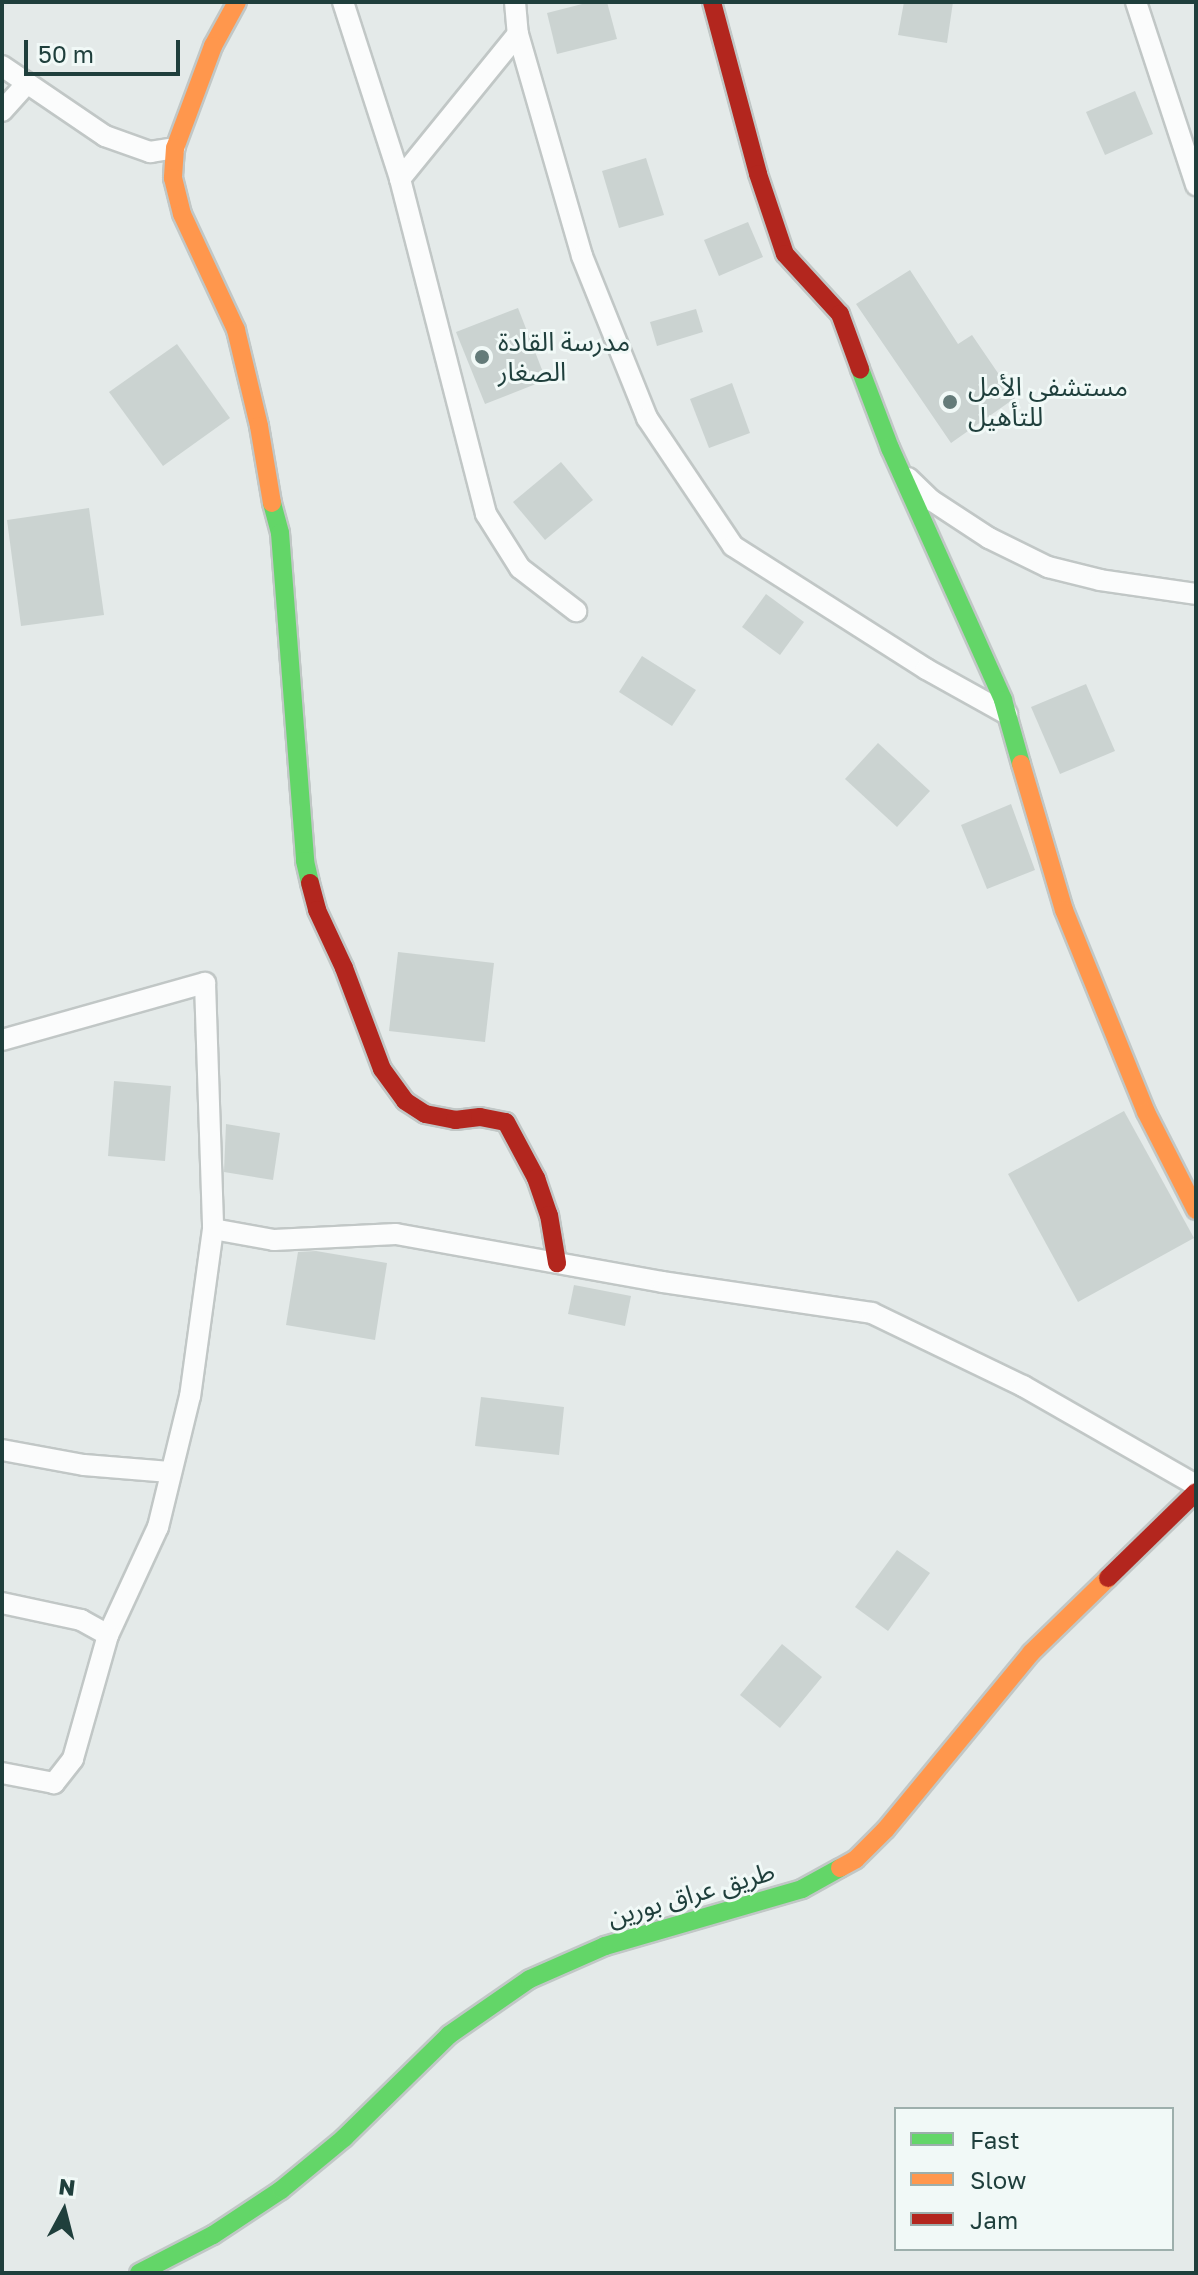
<!DOCTYPE html>
<html>
<head>
<meta charset="utf-8">
<style>
	body { margin:0 }
	#map { position:relative; width:1198px; height:2275px; overflow:hidden; background:#e4eae9; font-family:"Golos Text","Noto Sans Arabic",sans-serif }
	div>[style] { position:absolute }
	.building>* { inset:0; background:#cbd3d1 }
	.roads { filter:drop-shadow(2px 0 #c1c7c6) drop-shadow(-2px 0 #c1c7c6) drop-shadow(0 2px #c1c7c6) drop-shadow(0 -2px #c1c7c6) }
	.street>* { height:20px; margin:-10px; padding:0 10px; transform-origin:10px; border-radius:10px; background:#fbfcfc }
	.fast>* { height:18px; margin:-9px; padding:0 9px; transform-origin:9px; border-radius:9px; background:#63d668 }
	.slow>* { height:18px; margin:-9px; padding:0 9px; transform-origin:9px; border-radius:9px; background:#ff974d }
	.jam>* { height:18px; margin:-9px; padding:0 9px; transform-origin:9px; border-radius:9px; background:#b3261e }
	.dots>* { width:22px; height:22px; translate:-50% -50%; box-sizing:border-box; border:4px solid #f1f9f7; border-radius:50% }
	span { translate:-50% -50%; white-space:nowrap; text-align:center; line-height:1.15; -webkit-text-stroke:6px #f1f9f7; paint-order:stroke }
	.poi-label { font-size:26px; color:#1f3f3c }
	.left { translate:0 -50%; text-align:left }
	.street-label { font-size:26px; color:#1f3f3c }
	.frame { position:absolute; inset:0; border:4px solid #1f3f3c; pointer-events:none }
	.legend { position:absolute; left:894px; top:2107px; width:280px; height:144px; box-sizing:border-box; background:#f1f9f7; border:2px solid #9dafac; margin:0; padding:10px 14px; list-style:none; font-size:24px; color:#1f3f3c }
	.legend li { display:flex; align-items:center; gap:16px; height:40px }
	.legend b { width:40px; border:2px solid #9dafac }
	.north { position:absolute; left:24px; top:2171px; width:80px; height:80px; -webkit-text-stroke:6px #f1f9f7; paint-order:stroke; rotate:7deg; font-size:22px; font-weight:700; line-height:32px; text-align:center; color:#1f3f3c }
	.north::after { content:''; display:block; margin:auto; width:28px; height:36px; background:#1f3f3c; clip-path:polygon(50% 0,100% 100%,50% 72%,0 100%) }
	.scale { position:absolute; left:24px; top:40px; width:156px; height:36px; box-sizing:border-box; border:4px solid #1f3f3c; border-top:0; padding-left:10px; font-size:24px; line-height:28px; white-space:nowrap; color:#1f3f3c; -webkit-text-stroke:6px #f1f9f7; paint-order:stroke }
</style>
</head>
<body>
<div id="map">
	<div class="building">
		<div style="clip-path:polygon(590px 2px,607px 2px,617px 39px,557px 54px,547px 13px)"></div>
		<div style="clip-path:polygon(904px 2px,953px 2px,947px 43px,898px 35px)"></div>
		<div style="clip-path:polygon(1135px 91px,1153px 134px,1105px 155px,1086px 112px)"></div>
		<div style="clip-path:polygon(646px 158px,664px 215px,619px 228px,602px 171px)"></div>
		<div style="clip-path:polygon(748px 222px,763px 257px,719px 276px,704px 240px)"></div>
		<div style="clip-path:polygon(910px 270px,958px 344px,972px 335px,1015px 398px,951px 443px,856px 304px)"></div>
		<div style="clip-path:polygon(518px 308px,546px 380px,485px 404px,456px 332px)"></div>
		<div style="clip-path:polygon(696px 309px,703px 332px,657px 346px,650px 322px)"></div>
		<div style="clip-path:polygon(177px 344px,230px 418px,163px 466px,109px 392px)"></div>
		<div style="clip-path:polygon(732px 383px,750px 433px,709px 448px,690px 399px)"></div>
		<div style="clip-path:polygon(561px 462px,593px 500px,545px 540px,513px 502px)"></div>
		<div style="clip-path:polygon(89px 508px,104px 615px,21px 626px,7px 520px)"></div>
		<div style="clip-path:polygon(766px 594px,804px 622px,780px 655px,742px 627px)"></div>
		<div style="clip-path:polygon(642px 656px,696px 690px,672px 726px,619px 692px)"></div>
		<div style="clip-path:polygon(1086px 684px,1115px 751px,1060px 774px,1031px 707px)"></div>
		<div style="clip-path:polygon(878px 743px,930px 791px,897px 827px,845px 779px)"></div>
		<div style="clip-path:polygon(1011px 804px,1035px 870px,987px 889px,961px 825px)"></div>
		<div style="clip-path:polygon(398px 952px,494px 963px,485px 1042px,389px 1031px)"></div>
		<div style="clip-path:polygon(114px 1081px,171px 1086px,165px 1161px,108px 1156px)"></div>
		<div style="clip-path:polygon(1124px 1111px,1194px 1238px,1078px 1302px,1008px 1174px)"></div>
		<div style="clip-path:polygon(226px 1124px,280px 1133px,273px 1180px,224px 1172px)"></div>
		<div style="clip-path:polygon(316px 1251px,387px 1263px,375px 1340px,286px 1325px,298px 1252px)"></div>
		<div style="clip-path:polygon(574px 1285px,631px 1296px,625px 1326px,568px 1314px)"></div>
		<div style="clip-path:polygon(481px 1397px,564px 1407px,559px 1455px,475px 1446px)"></div>
		<div style="clip-path:polygon(897px 1550px,930px 1573px,888px 1631px,855px 1607px)"></div>
		<div style="clip-path:polygon(782px 1644px,822px 1677px,780px 1728px,740px 1695px)"></div>
	</div>
	<div class="roads">
		<div class="street">
			<div style="left:343px;top:2px;width:186px;rotate:72.1deg"></div>
			<div style="left:400px;top:179px;width:346px;rotate:75.6deg"></div>
			<div style="left:486px;top:514px;width:64px;rotate:57.8deg"></div>
			<div style="left:520px;top:568px;width:71px;rotate:37.5deg"></div>
			<div style="left:515px;top:2px;width:32px;rotate:85deg"></div>
			<div style="left:518px;top:34px;width:231px;rotate:73.9deg"></div>
			<div style="left:582px;top:256px;width:175px;rotate:68.1deg"></div>
			<div style="left:647px;top:418px;width:154px;rotate:56.1deg"></div>
			<div style="left:733px;top:546px;width:229px;rotate:32.5deg"></div>
			<div style="left:926px;top:669px;width:93px;rotate:29.1deg"></div>
			<div style="left:1136px;top:2px;width:193px;rotate:71.8deg"></div>
			<div style="left:2px;top:66px;width:125px;rotate:34.2deg"></div>
			<div style="left:105px;top:136px;width:48px;rotate:19.6deg"></div>
			<div style="left:150px;top:152px;width:25px;rotate:-9deg"></div>
			<div style="left:2px;top:111px;width:36px;rotate:-48deg"></div>
			<div style="left:400px;top:179px;width:187px;rotate:-50.9deg"></div>
			<div style="left:908px;top:478px;width:32px;rotate:44deg"></div>
			<div style="left:931px;top:500px;width:69px;rotate:33.2deg"></div>
			<div style="left:989px;top:538px;width:66px;rotate:26.2deg"></div>
			<div style="left:1048px;top:567px;width:54px;rotate:14deg"></div>
			<div style="left:1100px;top:580px;width:97px;rotate:8.3deg"></div>
			<div style="left:2px;top:1040px;width:211px;rotate:-15.7deg"></div>
			<div style="left:205px;top:983px;width:246px;rotate:88.1deg"></div>
			<div style="left:213px;top:1229px;width:169px;rotate:97.8deg"></div>
			<div style="left:190px;top:1396px;width:135px;rotate:103.7deg"></div>
			<div style="left:158px;top:1527px;width:119px;rotate:114.8deg"></div>
			<div style="left:108px;top:1635px;width:129px;rotate:105.8deg"></div>
			<div style="left:73px;top:1759px;width:31px;rotate:128deg"></div>
			<div style="left:54px;top:1783px;width:53px;rotate:-169.1deg"></div>
			<div style="left:213px;top:1229px;width:62px;rotate:10.2deg"></div>
			<div style="left:274px;top:1240px;width:122px;rotate:-2.8deg"></div>
			<div style="left:396px;top:1234px;width:271px;rotate:10.2deg"></div>
			<div style="left:663px;top:1282px;width:211px;rotate:8.4deg"></div>
			<div style="left:872px;top:1313px;width:168px;rotate:25.8deg"></div>
			<div style="left:1023px;top:1386px;width:199px;rotate:29.8deg"></div>
			<div style="left:2px;top:1450px;width:83px;rotate:10.4deg"></div>
			<div style="left:84px;top:1465px;width:86px;rotate:4.7deg"></div>
			<div style="left:2px;top:1603px;width:81px;rotate:12.1deg"></div>
			<div style="left:81px;top:1620px;width:31px;rotate:29deg"></div>
		</div>
		<div class="fast">
			<div style="left:860px;top:369px;width:85px;rotate:69.2deg"></div>
			<div style="left:890px;top:448px;width:276px;rotate:65.8deg"></div>
			<div style="left:1003px;top:700px;width:66px;rotate:74.3deg"></div>
			<div style="left:272px;top:503px;width:31px;rotate:75deg"></div>
			<div style="left:280px;top:533px;width:329px;rotate:85.6deg"></div>
			<div style="left:305px;top:861px;width:23px;rotate:77deg"></div>
			<div style="left:139px;top:2273px;width:83px;rotate:-27.2deg"></div>
			<div style="left:213px;top:2235px;width:82px;rotate:-33.5deg"></div>
			<div style="left:281px;top:2190px;width:82px;rotate:-39.5deg"></div>
			<div style="left:344px;top:2138px;width:147px;rotate:-44.4deg"></div>
			<div style="left:449px;top:2035px;width:98px;rotate:-34.7deg"></div>
			<div style="left:530px;top:1979px;width:82px;rotate:-23.7deg"></div>
			<div style="left:605px;top:1946px;width:205px;rotate:-16.1deg"></div>
			<div style="left:802px;top:1889px;width:43px;rotate:-28.9deg"></div>
		</div>
		<div class="slow">
			<div style="left:237px;top:2px;width:50px;rotate:118.6deg"></div>
			<div style="left:213px;top:46px;width:109px;rotate:110.4deg"></div>
			<div style="left:175px;top:148px;width:30px;rotate:94deg"></div>
			<div style="left:173px;top:178px;width:37px;rotate:76deg"></div>
			<div style="left:182px;top:214px;width:128px;rotate:65deg"></div>
			<div style="left:236px;top:330px;width:99px;rotate:76.5deg"></div>
			<div style="left:259px;top:426px;width:78px;rotate:80.4deg"></div>
			<div style="left:1021px;top:764px;width:152px;rotate:73.6deg"></div>
			<div style="left:1064px;top:910px;width:218px;rotate:67.9deg"></div>
			<div style="left:1146px;top:1112px;width:110px;rotate:63deg"></div>
			<div style="left:840px;top:1868px;width:18px;rotate:-29deg"></div>
			<div style="left:856px;top:1859px;width:42px;rotate:-45deg"></div>
			<div style="left:886px;top:1829px;width:228px;rotate:-50.5deg"></div>
			<div style="left:1031px;top:1653px;width:107px;rotate:-44.2deg"></div>
		</div>
		<div class="jam">
			<div style="left:712px;top:2px;width:178px;rotate:75deg"></div>
			<div style="left:758px;top:174px;width:84px;rotate:71.4deg"></div>
			<div style="left:785px;top:254px;width:81px;rotate:47.5deg"></div>
			<div style="left:840px;top:314px;width:59px;rotate:70deg"></div>
			<div style="left:310px;top:883px;width:28px;rotate:75deg"></div>
			<div style="left:317px;top:910px;width:64px;rotate:65deg"></div>
			<div style="left:344px;top:968px;width:108px;rotate:69.4deg"></div>
			<div style="left:382px;top:1069px;width:39px;rotate:54deg"></div>
			<div style="left:405px;top:1101px;width:24px;rotate:33deg"></div>
			<div style="left:425px;top:1114px;width:31px;rotate:11deg"></div>
			<div style="left:455px;top:1120px;width:25px;rotate:-7deg"></div>
			<div style="left:480px;top:1117px;width:26px;rotate:11deg"></div>
			<div style="left:506px;top:1122px;width:64px;rotate:61.8deg"></div>
			<div style="left:536px;top:1178px;width:39px;rotate:71deg"></div>
			<div style="left:549px;top:1215px;width:49px;rotate:80.5deg"></div>
			<div style="left:1108px;top:1578px;width:123px;rotate:-44.3deg"></div>
		</div>
	</div>
	<div class="dots">
		<div style="left:482px;top:357px;background:#647b79"></div>
		<div style="left:950px;top:402px;background:#647b79"></div>
	</div>
	<div class="poi-label">
		<span class="left" style="left:498px;top:357px">مدرسة القادة<br>الصغار</span>
		<span class="left" style="left:968px;top:402px">مستشفى الأمل<br>للتأهيل</span>
	</div>
	<div class="street-label">
		<span style="left:691px;top:1894px;rotate:-16deg">طريق عراق بورين</span>
	</div>
	<div class="frame"></div>
	<ul class="legend">
	<li><b style="height:10px;background:#63d668"></b>Fast</li>
	<li><b style="height:10px;background:#ff974d"></b>Slow</li>
	<li><b style="height:10px;background:#b3261e"></b>Jam</li>
	</ul>
	<div class="north">N</div>
	<div class="scale">50 m</div>
</div>
</body>
</html>
